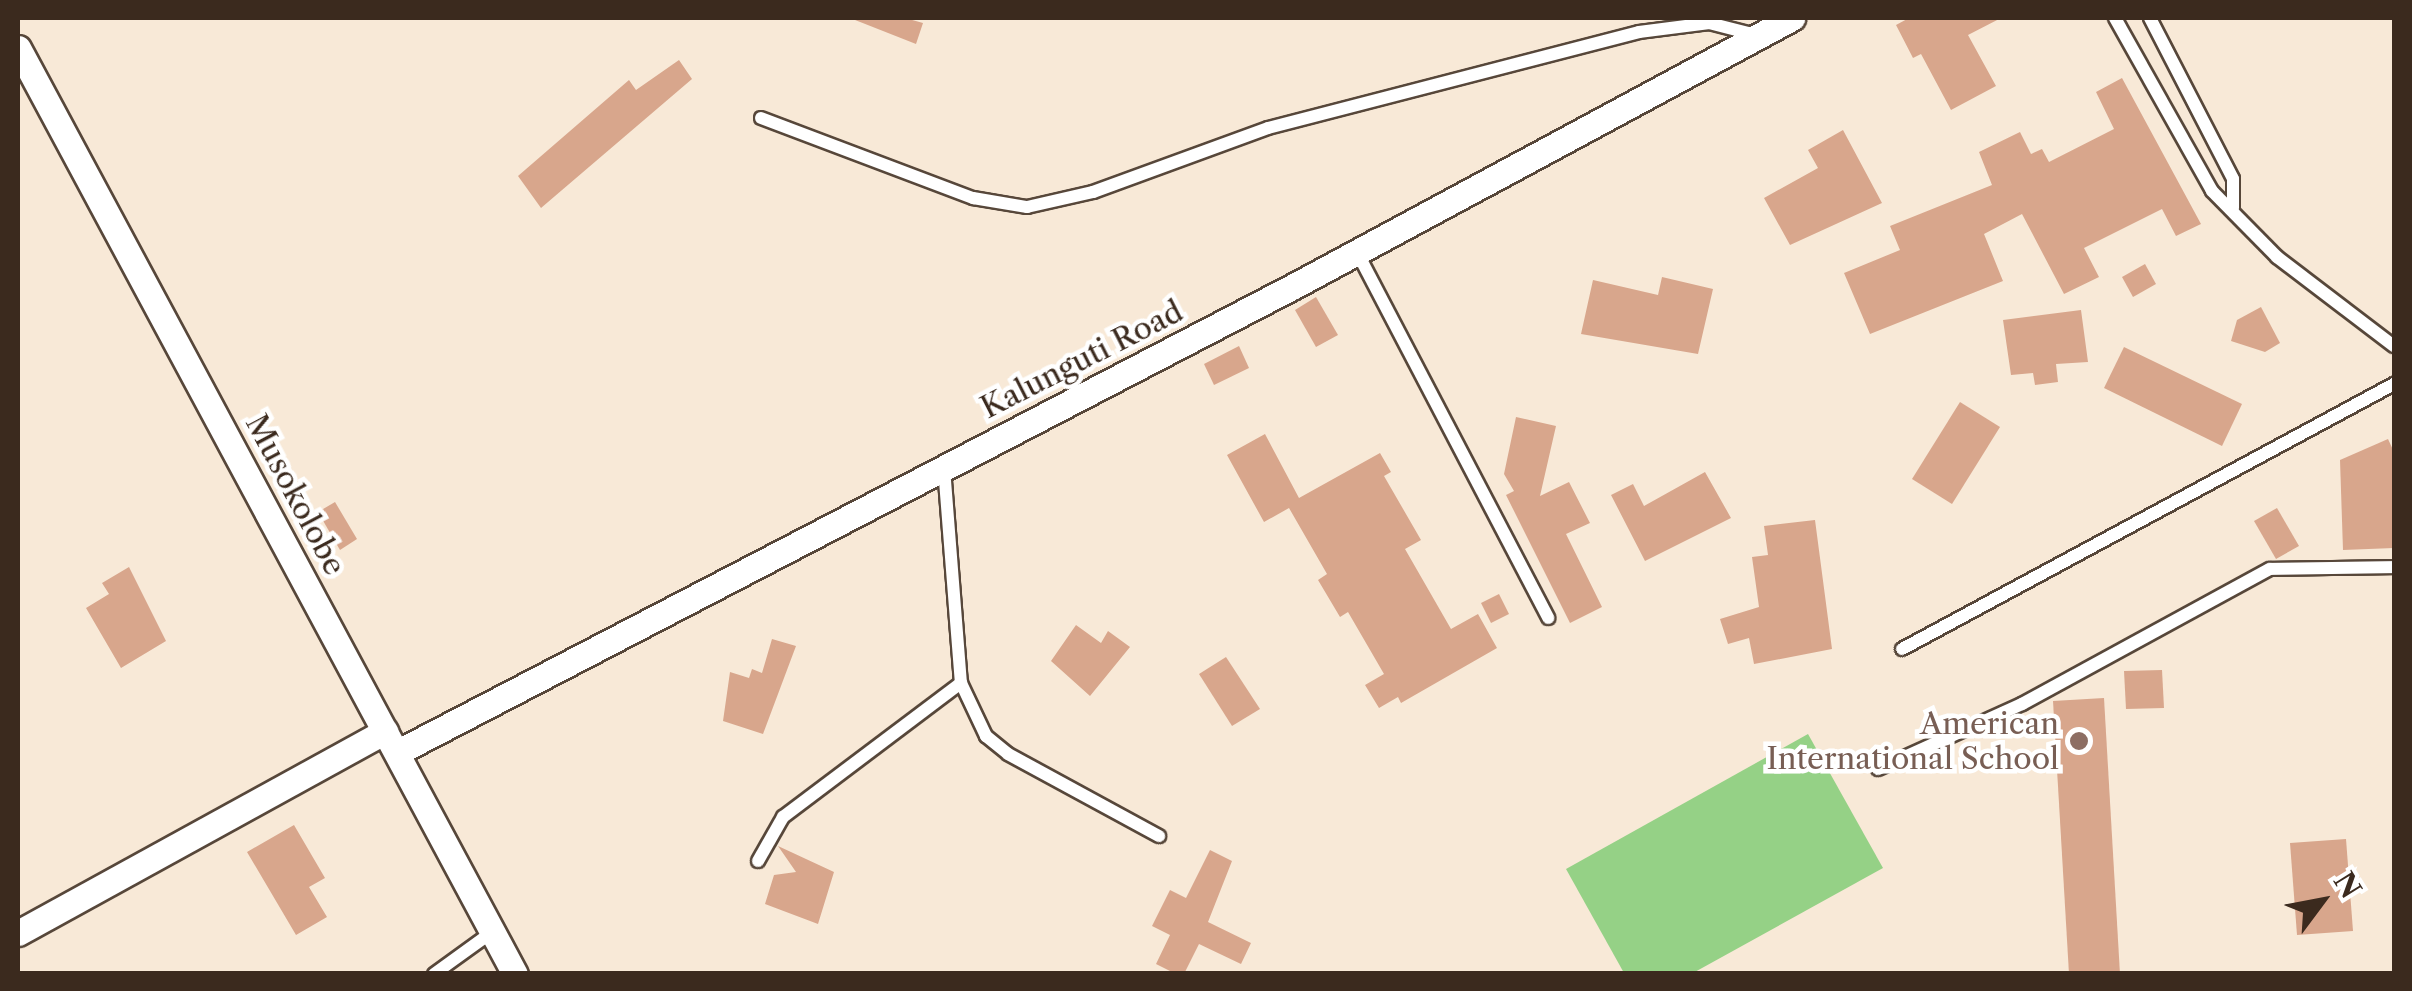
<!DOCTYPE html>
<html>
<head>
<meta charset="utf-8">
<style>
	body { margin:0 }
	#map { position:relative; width:2412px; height:991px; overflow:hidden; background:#f8e9d7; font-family:"Libre Caslon Text",serif }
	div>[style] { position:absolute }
	.green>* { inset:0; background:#95d186 }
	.building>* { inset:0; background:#d8a68c }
	.roads { filter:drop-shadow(2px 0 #57473a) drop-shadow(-2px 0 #57473a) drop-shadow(0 2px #57473a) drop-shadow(0 -2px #57473a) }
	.lane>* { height:12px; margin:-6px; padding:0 6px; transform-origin:6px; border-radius:6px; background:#fff }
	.street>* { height:25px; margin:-12.5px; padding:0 12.5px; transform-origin:12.5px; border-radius:12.5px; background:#fff }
	.dots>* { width:28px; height:28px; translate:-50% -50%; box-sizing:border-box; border:5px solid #fff; border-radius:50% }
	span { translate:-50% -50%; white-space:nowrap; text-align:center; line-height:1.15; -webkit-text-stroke:9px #fff; paint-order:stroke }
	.street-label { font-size:30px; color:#3b2a1e }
	.education-label { font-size:30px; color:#785e54 }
	.right { translate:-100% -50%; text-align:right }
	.frame { position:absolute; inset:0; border:20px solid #3b2a1e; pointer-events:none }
	.north { position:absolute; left:2272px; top:851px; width:100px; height:100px; -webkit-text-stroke:8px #fff; paint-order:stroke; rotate:58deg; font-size:28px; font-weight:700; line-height:40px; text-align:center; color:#3b2a1e }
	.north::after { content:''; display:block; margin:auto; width:35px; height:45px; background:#3b2a1e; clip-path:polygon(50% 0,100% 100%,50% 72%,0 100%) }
</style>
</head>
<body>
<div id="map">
	<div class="green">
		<div style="clip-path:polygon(1808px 734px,1883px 868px,1693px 973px,1624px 973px,1566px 869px)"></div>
	</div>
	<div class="building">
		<div style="clip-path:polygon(850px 18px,905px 18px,923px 23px,916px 44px)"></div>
		<div style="clip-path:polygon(1909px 18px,2001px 18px,1968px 35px,1996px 86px,1951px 110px,1921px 54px,1913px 58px,1896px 25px)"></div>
		<div style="clip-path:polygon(679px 60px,692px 79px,541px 208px,518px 176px,629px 80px,636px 90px)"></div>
		<div style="clip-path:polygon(2122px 78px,2201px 224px,2176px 236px,2162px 209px,2084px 248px,2099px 277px,2064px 294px,2022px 214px,1984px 234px,2003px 281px,1870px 334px,1844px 273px,1900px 250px,1890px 226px,1992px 185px,1979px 152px,2020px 132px,2031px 154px,2042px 149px,2049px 162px,2114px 129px,2096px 92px)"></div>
		<div style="clip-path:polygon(1843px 130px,1882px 203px,1790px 245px,1764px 198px,1818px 168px,1808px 150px)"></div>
		<div style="clip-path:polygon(2145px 264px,2156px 284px,2133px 297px,2122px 277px)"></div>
		<div style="clip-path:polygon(1662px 277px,1713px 289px,1698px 354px,1581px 334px,1593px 280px,1658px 295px)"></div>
		<div style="clip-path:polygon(1316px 297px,1338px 335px,1316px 347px,1295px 310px)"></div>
		<div style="clip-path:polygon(2261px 307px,2280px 343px,2265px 352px,2231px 341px,2237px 320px)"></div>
		<div style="clip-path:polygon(2081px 310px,2088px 362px,2056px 364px,2058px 382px,2035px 385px,2033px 373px,2011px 375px,2003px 320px)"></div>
		<div style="clip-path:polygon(1239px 346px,1249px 368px,1214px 385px,1204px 364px)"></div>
		<div style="clip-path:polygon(2124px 347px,2242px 404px,2222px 446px,2104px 388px)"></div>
		<div style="clip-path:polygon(1960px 402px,2000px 427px,1952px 504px,1912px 479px)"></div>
		<div style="clip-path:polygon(1516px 417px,1556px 426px,1540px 496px,1569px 482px,1590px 523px,1566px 534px,1602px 607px,1570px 623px,1506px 495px,1514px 491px,1504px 474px)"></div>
		<div style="clip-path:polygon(1265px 434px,1299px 498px,1380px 453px,1391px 472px,1384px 476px,1421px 540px,1405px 549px,1451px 629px,1478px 614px,1497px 648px,1401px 703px,1398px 697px,1379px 708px,1365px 685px,1384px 674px,1348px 612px,1340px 617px,1318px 580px,1327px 574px,1289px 508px,1264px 522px,1227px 455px)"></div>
		<div style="clip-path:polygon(2388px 439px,2394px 452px,2394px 548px,2343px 550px,2340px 460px)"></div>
		<div style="clip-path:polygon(1705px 472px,1731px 518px,1645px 561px,1611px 495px,1633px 484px,1644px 506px)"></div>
		<div style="clip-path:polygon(335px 502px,357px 539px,340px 550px,318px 512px)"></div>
		<div style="clip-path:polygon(2277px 508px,2299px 546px,2276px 559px,2254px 521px)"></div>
		<div style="clip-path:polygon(1815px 520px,1832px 649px,1754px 664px,1749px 638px,1728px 644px,1720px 619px,1759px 607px,1752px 557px,1768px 555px,1764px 526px)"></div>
		<div style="clip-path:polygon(129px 567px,166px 641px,121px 668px,86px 608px,109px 594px,102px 583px)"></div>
		<div style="clip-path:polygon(1499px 594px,1509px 614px,1491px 623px,1481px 603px)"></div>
		<div style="clip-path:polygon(1076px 625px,1101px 643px,1108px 631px,1130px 647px,1090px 696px,1051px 661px)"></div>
		<div style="clip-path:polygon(772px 639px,796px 646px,763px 734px,723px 721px,730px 672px,749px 678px,752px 669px,762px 673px)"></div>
		<div style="clip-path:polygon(1226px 657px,1260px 709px,1232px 726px,1199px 674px)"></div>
		<div style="clip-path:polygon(2162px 670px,2164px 708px,2126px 709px,2124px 671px)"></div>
		<div style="clip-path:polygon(2104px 698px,2120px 974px,2069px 974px,2053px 701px)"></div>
		<div style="clip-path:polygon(294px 825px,325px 878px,309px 887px,327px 917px,296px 935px,247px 852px)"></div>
		<div style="clip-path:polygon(2346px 839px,2353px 931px,2297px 935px,2290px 843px)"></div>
		<div style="clip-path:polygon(778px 846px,834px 872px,818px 924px,765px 904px,774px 875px,796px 872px)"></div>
		<div style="clip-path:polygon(1210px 850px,1232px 861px,1208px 922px,1251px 943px,1241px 964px,1199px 944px,1184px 974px,1176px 974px,1156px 964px,1170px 935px,1152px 926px,1170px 890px,1186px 898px)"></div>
	</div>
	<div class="roads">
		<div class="lane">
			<div style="left:2115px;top:18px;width:198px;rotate:60.7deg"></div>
			<div style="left:2212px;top:191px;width:93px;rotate:45.4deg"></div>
			<div style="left:2277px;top:257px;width:147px;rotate:37.3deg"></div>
			<div style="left:2150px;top:18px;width:181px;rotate:62.7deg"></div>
			<div style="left:2233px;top:179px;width:29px;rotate:90deg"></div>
			<div style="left:761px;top:118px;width:227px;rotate:20.7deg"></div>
			<div style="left:973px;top:198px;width:55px;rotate:9.5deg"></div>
			<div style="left:1027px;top:207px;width:68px;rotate:-12.8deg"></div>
			<div style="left:1093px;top:192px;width:186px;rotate:-20.1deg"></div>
			<div style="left:1268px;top:128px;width:383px;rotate:-14.5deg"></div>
			<div style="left:1639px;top:32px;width:71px;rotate:-7.3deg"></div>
			<div style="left:1709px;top:23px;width:49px;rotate:14.3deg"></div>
			<div style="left:1357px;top:252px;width:413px;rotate:62.4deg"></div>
			<div style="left:944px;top:468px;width:216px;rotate:85.5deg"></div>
			<div style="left:961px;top:683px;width:59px;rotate:64.7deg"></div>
			<div style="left:986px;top:736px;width:28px;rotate:39deg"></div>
			<div style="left:1008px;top:754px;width:172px;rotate:28.5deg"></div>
			<div style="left:1902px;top:649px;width:559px;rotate:-28.31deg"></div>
			<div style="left:1878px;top:769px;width:158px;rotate:-24.3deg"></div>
			<div style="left:2022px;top:704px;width:282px;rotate:-28.6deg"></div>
			<div style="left:2270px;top:569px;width:124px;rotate:-0.9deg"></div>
			<div style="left:758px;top:861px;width:51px;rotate:-60.4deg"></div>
			<div style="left:783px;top:817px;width:223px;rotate:-37deg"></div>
			<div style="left:434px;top:974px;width:72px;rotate:-35.9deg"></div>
		</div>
		<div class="street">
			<div style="left:18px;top:48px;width:1051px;rotate:61.78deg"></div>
			<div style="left:398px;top:752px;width:1010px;rotate:-27.48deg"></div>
			<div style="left:1294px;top:286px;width:566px;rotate:-28.29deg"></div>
			<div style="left:18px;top:933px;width:419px;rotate:-28.8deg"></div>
		</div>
	</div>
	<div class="dots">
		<div style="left:2079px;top:741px;background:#8d6e63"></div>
	</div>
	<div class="street-label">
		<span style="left:1082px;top:360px;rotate:-27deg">Kalunguti Road</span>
		<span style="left:295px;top:495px;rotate:62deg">Musokolobe</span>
	</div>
	<div class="education-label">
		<span class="right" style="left:2059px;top:741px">American<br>International School</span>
	</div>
	<div class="frame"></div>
	<div class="north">N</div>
</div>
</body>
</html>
